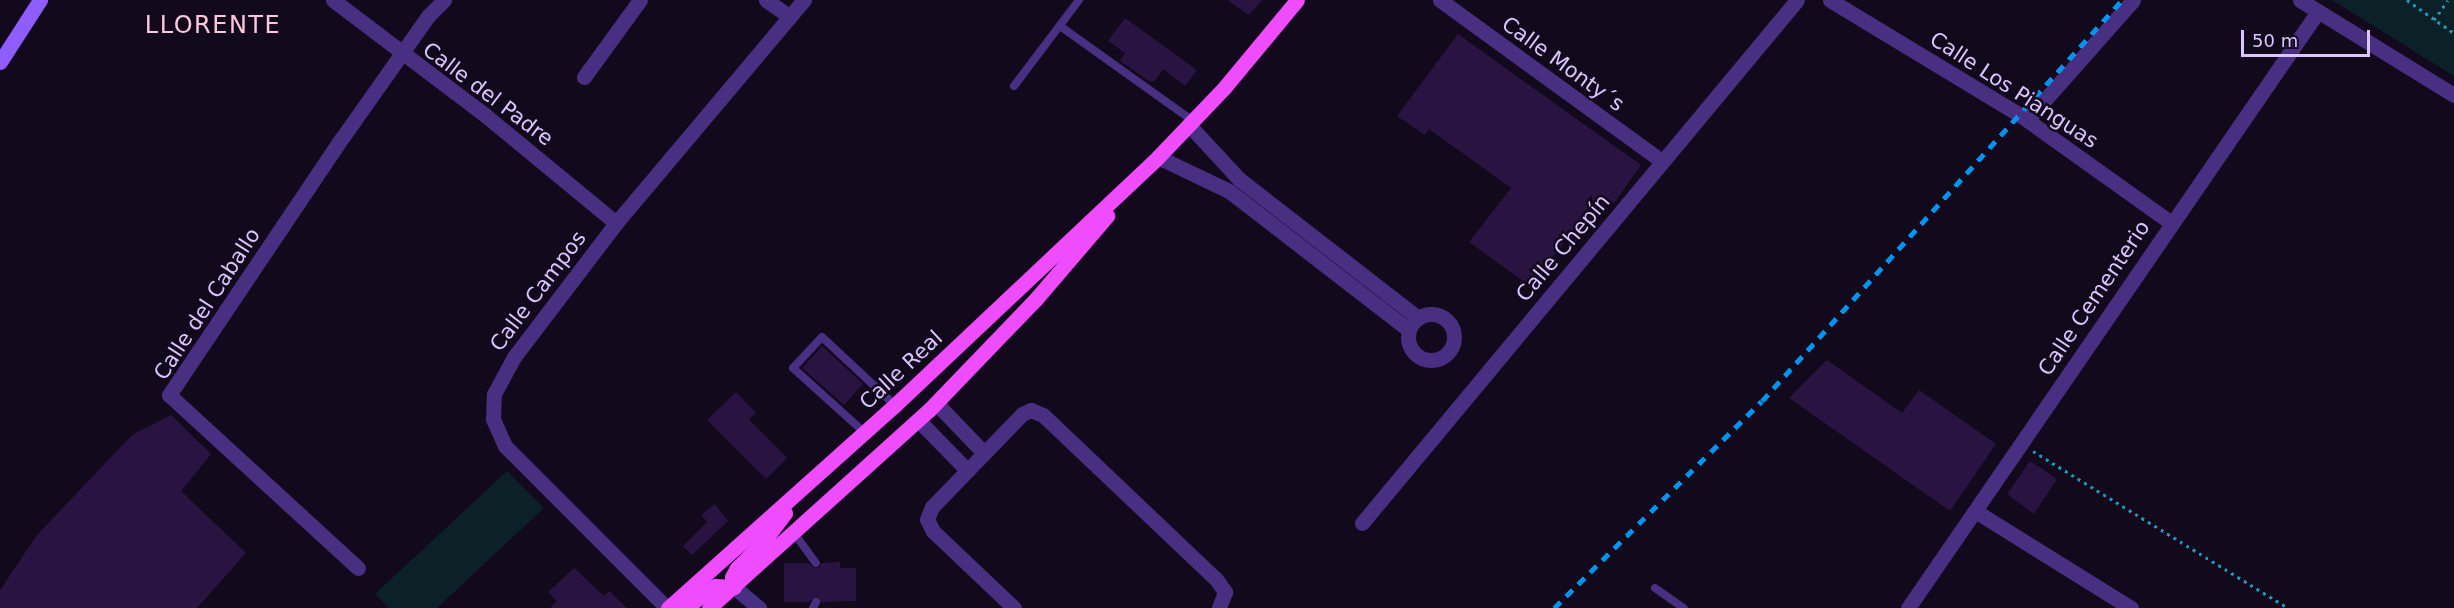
<!DOCTYPE html>
<html>
<head>
<meta charset="utf-8">
<style>
	body { margin:0 }
	#map { position:relative; width:2454px; height:608px; overflow:hidden; background:#12091d; font-family:"DejaVu Sans",sans-serif }
	div>[style] { position:absolute }
	.green>* { inset:0; background:#0c2127 }
	.building>* { inset:0; background:#291340 }
	.path>* { height:3px; margin-top:-1.5px; transform-origin:0; background:repeating-linear-gradient(90deg,#2097b9 0 3px,transparent 0 7.5px) }
	.service>* { height:8px; margin:-4px; padding:0 4px; transform-origin:4px; border-radius:4px; background:#492f81 }
	.minor>* { height:15px; margin:-7.5px; padding:0 7.5px; transform-origin:7.5px; border-radius:7.5px; background:#492f81 }
	.minor>.ring { margin:-7.5px; padding:0; box-sizing:content-box; background:none; border:15px solid #492f81; border-radius:50% }
	.secondary>* { height:15px; margin:-7.5px; padding:0 7.5px; transform-origin:7.5px; border-radius:7.5px; background:#8e5cff }
	.primary>* { height:15px; margin:-7.5px; padding:0 7.5px; transform-origin:7.5px; border-radius:7.5px; background:#ef4cff }
	.rail>* { height:4.5px; margin-top:-2.25px; transform-origin:0; background:repeating-linear-gradient(90deg,#0094f0 0 9px,transparent 0 17px) }
	span { translate:-50% -50%; white-space:nowrap; text-align:center; line-height:1.15; -webkit-text-stroke:5px #12091d; paint-order:stroke }
	.street-label { font-size:21px; color:#dcc5ff }
	.quarter-label { font-size:24px; color:#ffc7db; letter-spacing:1.5px }
	.scale { position:absolute; left:2241px; top:30px; width:129px; height:27px; box-sizing:border-box; border:3px solid #dcc5ff; border-top:0; padding-left:8px; font-size:18px; line-height:21px; white-space:nowrap; color:#dcc5ff; -webkit-text-stroke:4px #12091d; paint-order:stroke }
</style>
</head>
<body>
<div id="map">
	<div class="green">
		<div style="clip-path:polygon(2332px 0,2454px 0,2454px 76px)"></div>
		<div style="clip-path:polygon(507px 471px,544px 508px,437px 608px,389px 608px,375px 594px)"></div>
	</div>
	<div class="building">
		<div style="clip-path:polygon(1227px 0,1262px 0,1249px 15px)"></div>
		<div style="clip-path:polygon(1125px 18px,1197px 70px,1185px 86px,1163px 69px,1154px 82px,1149px 81px,1120px 61px,1125px 53px,1108px 41px)"></div>
		<div style="clip-path:polygon(1458px 34px,1641px 165px,1614px 203px,1610px 201px,1578px 241px,1566px 240px,1530px 286px,1469px 242px,1511px 188px,1429px 129px,1425px 135px,1397px 116px)"></div>
		<div style="clip-path:polygon(822px 346px,863px 384px,844px 405px,802px 368px)"></div>
		<div style="clip-path:polygon(1827px 360px,1902px 413px,1919px 390px,1996px 444px,1950px 511px,1789px 398px)"></div>
		<div style="clip-path:polygon(736px 392px,756px 413px,749px 419px,787px 458px,766px 479px,707px 420px)"></div>
		<div style="clip-path:polygon(171px 415px,211px 454px,181px 491px,246px 553px,197px 608px,0 608px,0 590px,37px 535px,132px 435px)"></div>
		<div style="clip-path:polygon(2030px 461px,2057px 479px,2034px 514px,2007px 494px)"></div>
		<div style="clip-path:polygon(715px 504px,728px 521px,692px 555px,683px 546px,707px 522px,701px 515px)"></div>
		<div style="clip-path:polygon(840px 562px,840px 568px,856px 568px,856px 601px,822px 602px,816px 596px,809px 602px,784px 602px,784px 563px,808px 563px,816px 569px,822px 563px)"></div>
		<div style="clip-path:polygon(574px 568px,604px 596px,609px 591px,627px 608px,550px 608px,557px 601px,548px 592px)"></div>
	</div>
	<div class="path">
		<div style="left:2407px;top:0;width:57px;rotate:35.1deg"></div>
		<div style="left:2434px;top:20px;width:24px;rotate:-55deg"></div>
		<div style="left:2033px;top:451px;width:299px;rotate:31.6deg"></div>
	</div>
	<div class="service">
		<div style="left:1060px;top:26px;width:163px;rotate:35.5deg"></div>
		<div style="left:1014px;top:86px;width:108px;rotate:-52.9deg"></div>
		<div style="left:865px;top:433px;width:97px;rotate:-137.9deg"></div>
		<div style="left:793px;top:368px;width:42px;rotate:-46.9deg"></div>
		<div style="left:822px;top:337px;width:100px;rotate:43deg"></div>
		<div style="left:794px;top:533px;width:37px;rotate:54deg"></div>
		<div style="left:1655px;top:588px;width:35px;rotate:35deg"></div>
		<div style="left:813px;top:608px;width:7px;rotate:-63deg"></div>
	</div>
	<div class="minor">
		<div style="left:333px;top:0;width:191px;rotate:37.1deg"></div>
		<div style="left:485px;top:115px;width:170px;rotate:39.5deg"></div>
		<div style="left:766px;top:0;width:29px;rotate:35deg"></div>
		<div style="left:1440px;top:0;width:274px;rotate:36deg"></div>
		<div style="left:1830px;top:0;width:222px;rotate:31.2deg"></div>
		<div style="left:2020px;top:115px;width:184px;rotate:35.5deg"></div>
		<div style="left:2300px;top:0;width:181px;rotate:31.7deg"></div>
		<div style="left:584px;top:77px;width:95px;rotate:-54deg"></div>
		<div style="left:2027px;top:120px;width:160px;rotate:-48.5deg"></div>
		<div style="left:1189px;top:125px;width:74px;rotate:47.2deg"></div>
		<div style="left:1239px;top:179px;width:227px;rotate:37.8deg"></div>
		<div style="left:1158px;top:157px;width:79px;rotate:25.6deg"></div>
		<div style="left:1229px;top:191px;width:227px;rotate:37.7deg"></div>
		<div class="ring" style="left:1408px;top:314px;width:31px;height:31px"></div>
		<div style="left:936px;top:403px;width:69px;rotate:46.2deg"></div>
		<div style="left:918px;top:420px;width:71px;rotate:45.6deg"></div>
		<div style="left:1975px;top:511px;width:184px;rotate:31.9deg"></div>
		<div style="left:1362px;top:523px;width:680px;rotate:-50.25deg"></div>
		<div style="left:358px;top:568px;width:256px;rotate:-137.5deg"></div>
		<div style="left:169px;top:395px;width:310px;rotate:-56.1deg"></div>
		<div style="left:342px;top:138px;width:149px;rotate:-54.8deg"></div>
		<div style="left:428px;top:16px;width:23px;rotate:-45deg"></div>
		<div style="left:734px;top:587px;width:33px;rotate:40deg"></div>
		<div style="left:667px;top:608px;width:229px;rotate:-135deg"></div>
		<div style="left:505px;top:446px;width:30px;rotate:-114deg"></div>
		<div style="left:493px;top:419px;width:25px;rotate:-88deg"></div>
		<div style="left:494px;top:394px;width:42px;rotate:-61.6deg"></div>
		<div style="left:514px;top:357px;width:168px;rotate:-52.7deg"></div>
		<div style="left:616px;top:223px;width:292px;rotate:-49.9deg"></div>
		<div style="left:1014px;top:608px;width:112px;rotate:-136.5deg"></div>
		<div style="left:933px;top:531px;width:13px;rotate:-117deg"></div>
		<div style="left:927px;top:519px;width:13px;rotate:-67deg"></div>
		<div style="left:932px;top:507px;width:129px;rotate:-45.9deg"></div>
		<div style="left:1022px;top:414px;width:10px;rotate:-24deg"></div>
		<div style="left:1031px;top:410px;width:13px;rotate:23deg"></div>
		<div style="left:1043px;top:415px;width:238px;rotate:43.5deg"></div>
		<div style="left:1216px;top:579px;width:16px;rotate:55deg"></div>
		<div style="left:1225px;top:592px;width:17px;rotate:111deg"></div>
		<div style="left:1908px;top:608px;width:722px;rotate:-55.5deg"></div>
	</div>
	<div class="secondary">
		<div style="left:0;top:62px;width:74px;rotate:-57.2deg"></div>
	</div>
	<div class="primary">
		<div style="left:668px;top:608px;width:305px;rotate:-41.8deg"></div>
		<div style="left:895px;top:405px;width:361px;rotate:-43.3deg"></div>
		<div style="left:1158px;top:157px;width:95px;rotate:-46.3deg"></div>
		<div style="left:1224px;top:88px;width:114px;rotate:-50.3deg"></div>
		<div style="left:685px;top:608px;width:37px;rotate:-36deg"></div>
		<div style="left:715px;top:586px;width:19px;rotate:3deg"></div>
		<div style="left:734px;top:587px;width:10px;rotate:-101deg"></div>
		<div style="left:732px;top:577px;width:10px;rotate:-61deg"></div>
		<div style="left:737px;top:568px;width:38px;rotate:-45deg"></div>
		<div style="left:764px;top:541px;width:35px;rotate:-53deg"></div>
		<div style="left:709px;top:608px;width:296px;rotate:-42deg"></div>
		<div style="left:929px;top:410px;width:153px;rotate:-46.1deg"></div>
		<div style="left:1035px;top:300px;width:111px;rotate:-49.4deg"></div>
	</div>
	<div class="rail">
		<div style="left:1554px;top:608px;width:293px;rotate:-44.9deg"></div>
		<div style="left:1762px;top:401px;width:539px;rotate:-48.08deg"></div>
	</div>
	<div class="street-label">
		<span style="left:1563px;top:64px;rotate:36deg">Calle Monty´s</span>
		<span style="left:2014px;top:90px;rotate:33deg">Calle Los Pianguas</span>
		<span style="left:488px;top:94px;rotate:37deg">Calle del Padre</span>
		<span style="left:1563px;top:248px;rotate:-50deg">Calle Chepín</span>
		<span style="left:538px;top:291px;rotate:-53deg">Calle Campos</span>
		<span style="left:2094px;top:298px;rotate:-56deg">Calle Cementerio</span>
		<span style="left:207px;top:304px;rotate:-57deg">Calle del Caballo</span>
		<span style="left:901px;top:370px;rotate:-43deg">Calle Real</span>
	</div>
	<div class="quarter-label">
		<span style="left:213px;top:26px">LLORENTE</span>
	</div>
	<div class="scale">50 m</div>
</div>
</body>
</html>
